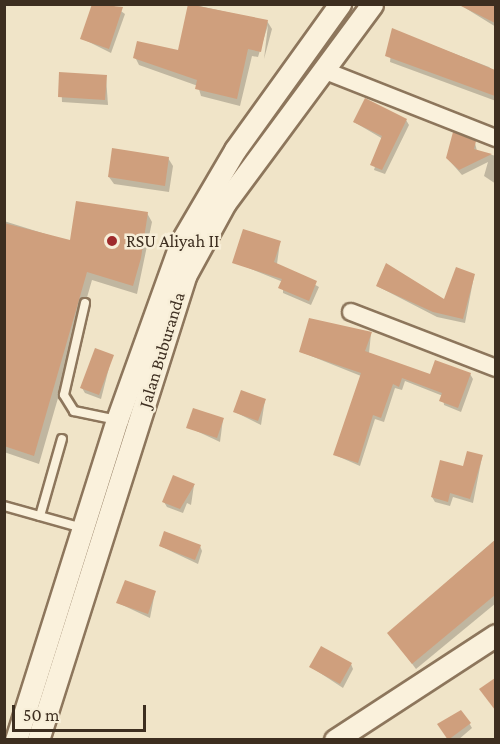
<!DOCTYPE html>
<html>
<head>
<meta charset="utf-8">
<style>
	body { margin:0 }
	#map { position:relative; width:500px; height:744px; overflow:hidden; background:#f0e4c8; font-family:"Crimson Pro",serif }
	div>[style] { position:absolute }
	.shadow>* { inset:0; background:#0003 }
	.building>* { inset:0; background:#cf9f7d }
	.roads { filter:drop-shadow(2px 0 #8d765c) drop-shadow(-2px 0 #8d765c) drop-shadow(0 2px #8d765c) drop-shadow(0 -2px #8d765c) }
	.service>* { height:8px; margin:-4px; padding:0 4px; transform-origin:4px; border-radius:4px; background:#faf1dc }
	.minor>* { height:16px; margin:-8px; padding:0 8px; transform-origin:8px; border-radius:8px; background:#faf1dc }
	.tertiary>* { height:21px; margin:-10.5px; padding:0 10.5px; transform-origin:10.5px; border-radius:10.5px; background:#faf1dc }
	.dots>* { width:16px; height:16px; translate:-50% -50%; box-sizing:border-box; border:3px solid #f7eed8; border-radius:50% }
	span { translate:-50% -50%; white-space:nowrap; text-align:center; line-height:1.15; -webkit-text-stroke:5px #f7eed8; paint-order:stroke }
	.poi-label { font-size:18px; color:#3d2e20 }
	.left { translate:0 -50%; text-align:left }
	.street-label { font-size:18px; color:#3d2e20 }
	.frame { position:absolute; inset:0; border:6px solid #3d2e20; pointer-events:none }
	.scale { position:absolute; left:12px; top:705px; width:134px; height:27px; box-sizing:border-box; border:3px solid #3d2e20; border-top:0; padding-left:8px; font-size:18px; line-height:21px; white-space:nowrap; color:#3d2e20; -webkit-text-stroke:4px #f7eed8; paint-order:stroke }
</style>
</head>
<body>
<div id="map">
	<div class="shadow">
		<div style="clip-path:polygon(94px 4px,111px 4px,125px 14px,111px 53px,81px 38px)"></div>
		<div style="clip-path:polygon(190px 4px,267px 21px,272px 29px,264px 59px,268px 25px,258px 57px,252px 56px,240px 106px,201px 96px,198px 86px,139px 65px,135px 57px,179px 52px)"></div>
		<div style="clip-path:polygon(496px 4px,496px 27px,462px 6px,462px 4px)"></div>
		<div style="clip-path:polygon(393px 30px,489px 67px,496px 73px,496px 101px,390px 62px)"></div>
		<div style="clip-path:polygon(61px 74px,106px 77px,108px 105px,62px 102px)"></div>
		<div style="clip-path:polygon(406px 120px,409px 125px,385px 174px,374px 170px,383px 139px,354px 122px)"></div>
		<div style="clip-path:polygon(475px 143px,477px 151px,496px 156px,496px 184px,484px 176px,488px 162px,462px 175px,447px 158px)"></div>
		<div style="clip-path:polygon(168px 158px,173px 166px,169px 192px,114px 184px,109px 177px)"></div>
		<div style="clip-path:polygon(147px 213px,152px 222px,137px 294px,92px 280px,39px 464px,4px 452px,4px 221px,71px 242px)"></div>
		<div style="clip-path:polygon(280px 242px,277px 264px,319px 287px,311px 305px,283px 293px,283px 282px,234px 262px)"></div>
		<div style="clip-path:polygon(474px 276px,465px 323px,437px 317px,377px 286px,444px 301px)"></div>
		<div style="clip-path:polygon(371px 334px,369px 353px,430px 376px,470px 374px,473px 379px,461px 412px,444px 405px,443px 396px,405px 381px,402px 390px,395px 388px,384px 422px,375px 419px,360px 466px,335px 455px,361px 376px,301px 352px)"></div>
		<div style="clip-path:polygon(112px 356px,101px 399px,85px 393px,82px 388px)"></div>
		<div style="clip-path:polygon(265px 400px,261px 425px,235px 412px)"></div>
		<div style="clip-path:polygon(223px 419px,220px 442px,188px 427px)"></div>
		<div style="clip-path:polygon(482px 457px,473px 503px,453px 497px,450px 506px,435px 502px,432px 497px)"></div>
		<div style="clip-path:polygon(194px 485px,191px 505px,187px 503px,183px 513px,167px 507px,164px 502px)"></div>
		<div style="clip-path:polygon(496px 539px,496px 603px,416px 669px,389px 633px)"></div>
		<div style="clip-path:polygon(160px 546px,200px 546px,202px 551px,198px 564px)"></div>
		<div style="clip-path:polygon(155px 592px,150px 618px,118px 603px)"></div>
		<div style="clip-path:polygon(351px 664px,353px 669px,343px 688px,311px 667px)"></div>
		<div style="clip-path:polygon(469px 723px,472px 728px,458px 740px,449px 740px,442px 729px)"></div>
	</div>
	<div class="building">
		<div style="clip-path:polygon(92px 4px,123px 7px,109px 49px,80px 39px)"></div>
		<div style="clip-path:polygon(188px 4px,268px 20px,261px 52px,248px 49px,237px 99px,195px 89px,197px 80px,133px 58px,137px 41px,178px 50px)"></div>
		<div style="clip-path:polygon(457px 4px,495px 4px,495px 23px)"></div>
		<div style="clip-path:polygon(392px 28px,495px 70px,495px 96px,385px 56px)"></div>
		<div style="clip-path:polygon(59px 72px,107px 75px,105px 100px,58px 97px)"></div>
		<div style="clip-path:polygon(365px 98px,407px 119px,382px 170px,370px 165px,382px 136px,353px 122px)"></div>
		<div style="clip-path:polygon(453px 132px,476px 141px,474px 149px,492px 154px,459px 170px,446px 158px)"></div>
		<div style="clip-path:polygon(112px 148px,169px 157px,165px 186px,108px 177px)"></div>
		<div style="clip-path:polygon(76px 201px,148px 212px,141px 258px,133px 286px,87px 272px,34px 456px,4px 446px,4px 223px,70px 240px)"></div>
		<div style="clip-path:polygon(243px 229px,281px 241px,274px 262px,317px 281px,309px 301px,278px 288px,282px 279px,232px 263px)"></div>
		<div style="clip-path:polygon(386px 263px,444px 299px,456px 267px,475px 274px,463px 319px,433px 312px,376px 286px)"></div>
		<div style="clip-path:polygon(309px 318px,372px 332px,365px 351px,430px 374px,435px 360px,471px 373px,458px 408px,439px 401px,442px 393px,402px 378px,399px 387px,393px 384px,381px 418px,373px 415px,358px 463px,333px 455px,361px 373px,299px 352px)"></div>
		<div style="clip-path:polygon(95px 348px,114px 355px,99px 395px,80px 388px)"></div>
		<div style="clip-path:polygon(241px 390px,266px 399px,258px 421px,233px 412px)"></div>
		<div style="clip-path:polygon(193px 408px,224px 418px,217px 438px,186px 428px)"></div>
		<div style="clip-path:polygon(467px 451px,483px 455px,470px 499px,450px 493px,448px 502px,431px 497px,440px 460px,463px 466px)"></div>
		<div style="clip-path:polygon(173px 475px,195px 484px,180px 509px,162px 502px)"></div>
		<div style="clip-path:polygon(164px 531px,201px 545px,195px 560px,159px 546px)"></div>
		<div style="clip-path:polygon(495px 540px,495px 595px,412px 664px,387px 633px)"></div>
		<div style="clip-path:polygon(125px 580px,156px 591px,148px 614px,116px 603px)"></div>
		<div style="clip-path:polygon(321px 646px,352px 663px,340px 684px,309px 667px)"></div>
		<div style="clip-path:polygon(495px 678px,495px 710px,479px 689px)"></div>
		<div style="clip-path:polygon(461px 710px,471px 723px,448px 740px,437px 724px)"></div>
	</div>
	<div class="roads">
		<div class="service">
			<div style="left:85px;top:303px;width:94px;rotate:102.9deg"></div>
			<div style="left:64px;top:395px;width:19px;rotate:58deg"></div>
			<div style="left:74px;top:411px;width:44px;rotate:11.8deg"></div>
			<div style="left:4px;top:506px;width:82px;rotate:15.6deg"></div>
			<div style="left:40px;top:516px;width:80px;rotate:-74.1deg"></div>
		</div>
		<div class="minor">
			<div style="left:323px;top:70px;width:186px;rotate:21.5deg"></div>
			<div style="left:351px;top:312px;width:155px;rotate:21.1deg"></div>
		</div>
		<div class="tertiary">
			<div style="left:16px;top:740px;width:336px;rotate:-72.5deg"></div>
			<div style="left:117px;top:420px;width:189px;rotate:-70.2deg"></div>
			<div style="left:181px;top:242px;width:107px;rotate:-59.6deg"></div>
			<div style="left:235px;top:150px;width:180px;rotate:-54.3deg"></div>
			<div style="left:38px;top:740px;width:487px;rotate:-72.4deg"></div>
			<div style="left:185px;top:276px;width:83px;rotate:-61.3deg"></div>
			<div style="left:225px;top:203px;width:247px;rotate:-53.5deg"></div>
			<div style="left:335px;top:740px;width:192px;rotate:-33.1deg"></div>
		</div>
	</div>
	<div class="dots">
		<div style="left:112px;top:241px;background:#9e2a2b"></div>
	</div>
	<div class="poi-label">
		<span class="left" style="left:126px;top:241px">RSU Aliyah II</span>
	</div>
	<div class="street-label">
		<span style="left:162px;top:350px;rotate:-73deg">Jalan Buburanda</span>
	</div>
	<div class="frame"></div>
	<div class="scale">50 m</div>
</div>
</body>
</html>
